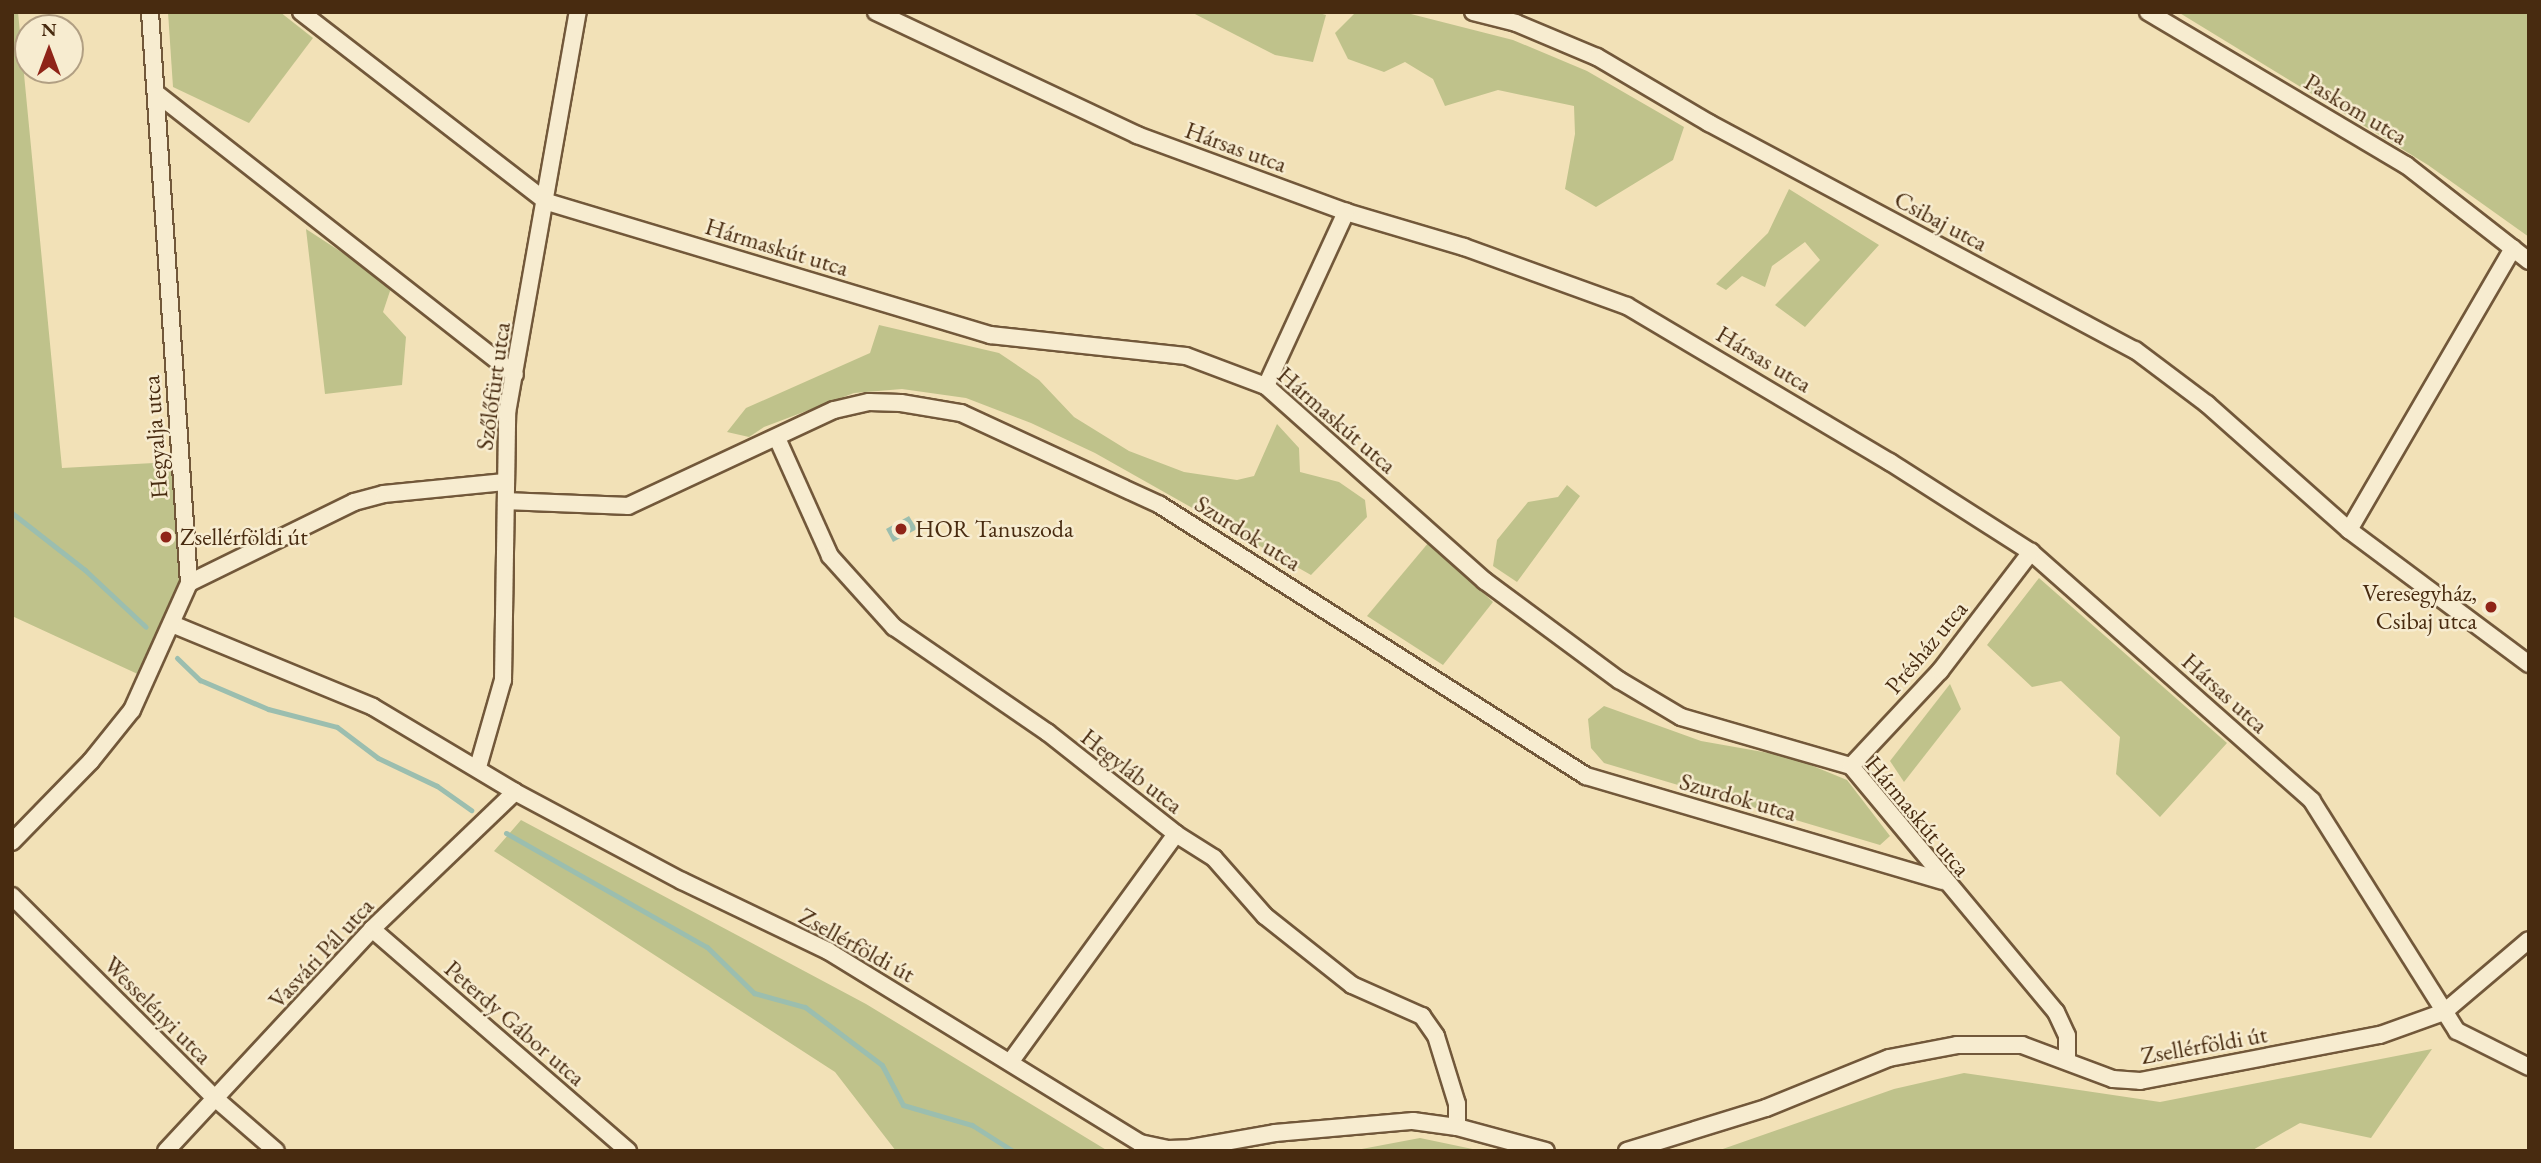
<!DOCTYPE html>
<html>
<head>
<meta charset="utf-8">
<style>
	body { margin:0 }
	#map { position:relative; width:2541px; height:1163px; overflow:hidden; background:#f2e1b7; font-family:"EB Garamond",serif }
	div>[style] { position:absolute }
	.green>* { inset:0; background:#bfc28b }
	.water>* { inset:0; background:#9bbeaf }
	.stream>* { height:5px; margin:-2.5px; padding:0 2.5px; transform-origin:2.5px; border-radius:2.5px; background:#9bbeaf }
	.roads { filter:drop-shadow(2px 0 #72583a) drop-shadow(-2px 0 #72583a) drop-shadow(0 2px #72583a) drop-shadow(0 -2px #72583a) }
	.minor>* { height:16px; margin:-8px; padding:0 8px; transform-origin:8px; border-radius:8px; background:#f7ecd0 }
	.dots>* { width:19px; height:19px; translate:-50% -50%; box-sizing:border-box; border:4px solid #f7ecd0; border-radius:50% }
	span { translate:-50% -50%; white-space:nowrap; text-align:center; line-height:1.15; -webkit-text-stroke:5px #f7ecd0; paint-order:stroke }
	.street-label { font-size:24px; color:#482b10 }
	.poi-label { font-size:24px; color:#482b10 }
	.left { translate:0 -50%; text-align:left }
	.right { translate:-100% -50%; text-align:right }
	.frame { position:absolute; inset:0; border:14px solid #482b10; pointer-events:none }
	.north { position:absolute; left:14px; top:14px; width:70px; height:70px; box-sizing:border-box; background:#f7ecd0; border:2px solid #b19f83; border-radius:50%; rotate:0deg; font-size:19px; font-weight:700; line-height:28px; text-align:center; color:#482b10 }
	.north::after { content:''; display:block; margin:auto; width:24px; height:32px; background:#8f2418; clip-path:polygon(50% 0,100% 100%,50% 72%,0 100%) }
</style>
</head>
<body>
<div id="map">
	<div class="green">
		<div style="clip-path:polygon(12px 12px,18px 12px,62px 468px,172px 462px,182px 577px,172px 624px,142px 676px,12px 616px)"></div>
		<div style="clip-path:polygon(168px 12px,280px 12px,313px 38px,249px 123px,173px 87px)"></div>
		<div style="clip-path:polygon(1191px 12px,1315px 12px,1326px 15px,1313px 62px,1275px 55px)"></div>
		<div style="clip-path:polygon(1356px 12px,1403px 12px,1513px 40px,1587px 71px,1684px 127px,1673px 160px,1596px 207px,1565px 189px,1575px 134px,1574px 106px,1498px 90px,1445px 106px,1433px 79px,1405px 62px,1384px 72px,1348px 59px,1335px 33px)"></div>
		<div style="clip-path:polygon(2178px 12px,2529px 12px,2529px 237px,2428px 165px)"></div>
		<div style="clip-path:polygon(1789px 189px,1879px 245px,1805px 327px,1775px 305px,1820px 260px,1805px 242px,1772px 266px,1765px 287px,1742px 276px,1726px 290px,1716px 284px,1768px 233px)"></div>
		<div style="clip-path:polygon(306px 229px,392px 285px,383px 312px,406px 337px,402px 385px,325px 394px)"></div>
		<div style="clip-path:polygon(879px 325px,999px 353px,1039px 380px,1074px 417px,1129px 451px,1184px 472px,1237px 480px,1254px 476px,1277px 424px,1299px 448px,1300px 472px,1339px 482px,1365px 500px,1367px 517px,1311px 575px,1095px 453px,1031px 423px,966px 398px,902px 389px,854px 393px,764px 427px,749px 437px,727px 432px,746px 408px,870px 353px)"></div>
		<div style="clip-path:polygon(1567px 485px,1580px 496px,1517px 582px,1493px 566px,1497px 540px,1528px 502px,1558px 497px)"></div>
		<div style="clip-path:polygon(1429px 542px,1493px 602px,1443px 665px,1367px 616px)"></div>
		<div style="clip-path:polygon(2039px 578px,2227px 743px,2160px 817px,2116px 774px,2120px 737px,2061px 681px,2032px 687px,1987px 645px)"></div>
		<div style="clip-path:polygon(1950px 684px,1961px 709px,1904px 782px,1890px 761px)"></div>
		<div style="clip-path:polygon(1604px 706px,1701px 741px,1791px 757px,1847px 780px,1890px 836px,1880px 845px,1604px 763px,1591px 748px,1588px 719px)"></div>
		<div style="clip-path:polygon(521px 820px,866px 1004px,1108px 1151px,896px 1151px,835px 1072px,494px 851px)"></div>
		<div style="clip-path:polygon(2432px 1049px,2371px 1138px,2300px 1123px,2251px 1151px,1717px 1151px,1894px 1089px,1964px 1073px,2160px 1102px)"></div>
		<div style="clip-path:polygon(1420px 1138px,1482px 1151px,1351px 1151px)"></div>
	</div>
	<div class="water">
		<div style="clip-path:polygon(909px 516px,917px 529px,893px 542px,886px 529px)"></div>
	</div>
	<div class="stream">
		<div style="left:12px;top:513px;width:93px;rotate:38deg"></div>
		<div style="left:85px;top:570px;width:83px;rotate:43.1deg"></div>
		<div style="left:177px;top:658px;width:32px;rotate:44deg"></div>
		<div style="left:200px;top:680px;width:74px;rotate:23.1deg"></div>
		<div style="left:268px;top:709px;width:71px;rotate:14.6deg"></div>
		<div style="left:337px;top:727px;width:51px;rotate:37.1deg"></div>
		<div style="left:378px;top:758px;width:65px;rotate:25.4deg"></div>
		<div style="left:437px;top:786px;width:42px;rotate:35.2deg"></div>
		<div style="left:506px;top:833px;width:231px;rotate:29.6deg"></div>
		<div style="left:707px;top:947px;width:66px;rotate:44.4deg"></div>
		<div style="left:754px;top:993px;width:53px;rotate:15.4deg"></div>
		<div style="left:805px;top:1007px;width:96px;rotate:37deg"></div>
		<div style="left:882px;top:1065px;width:45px;rotate:62.3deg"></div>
		<div style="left:903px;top:1105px;width:72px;rotate:16.2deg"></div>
		<div style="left:972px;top:1125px;width:49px;rotate:32.4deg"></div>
	</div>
	<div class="roads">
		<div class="minor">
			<div style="left:301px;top:12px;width:311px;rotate:37.7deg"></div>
			<div style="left:547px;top:202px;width:463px;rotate:16.7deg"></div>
			<div style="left:990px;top:335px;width:197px;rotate:6.1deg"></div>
			<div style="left:1186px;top:356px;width:85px;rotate:20.6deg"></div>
			<div style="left:1266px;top:386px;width:293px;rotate:41.7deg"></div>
			<div style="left:1485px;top:581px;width:167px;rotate:36.5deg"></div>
			<div style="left:1619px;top:680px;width:72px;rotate:30.8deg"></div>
			<div style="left:1681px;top:717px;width:177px;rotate:16.1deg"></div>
			<div style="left:1851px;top:766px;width:320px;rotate:50.2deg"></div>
			<div style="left:2056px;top:1012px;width:26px;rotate:65deg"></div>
			<div style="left:2067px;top:1036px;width:25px;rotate:90deg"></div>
			<div style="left:876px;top:12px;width:289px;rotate:25.2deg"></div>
			<div style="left:1137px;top:135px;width:223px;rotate:20.2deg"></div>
			<div style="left:1346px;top:212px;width:123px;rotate:16.5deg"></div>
			<div style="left:1464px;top:247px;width:173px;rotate:19.9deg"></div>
			<div style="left:1627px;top:306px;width:306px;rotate:30.7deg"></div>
			<div style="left:1890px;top:462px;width:167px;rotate:32.6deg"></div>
			<div style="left:2031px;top:552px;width:375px;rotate:41.5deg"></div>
			<div style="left:2312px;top:801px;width:272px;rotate:57.8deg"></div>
			<div style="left:2457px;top:1031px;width:80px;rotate:26.6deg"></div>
			<div style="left:1473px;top:12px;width:44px;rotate:14.3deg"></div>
			<div style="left:1516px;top:23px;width:88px;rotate:22.8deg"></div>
			<div style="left:1597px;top:57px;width:130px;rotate:30.5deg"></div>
			<div style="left:1709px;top:123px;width:483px;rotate:28.1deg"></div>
			<div style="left:2135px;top:350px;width:90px;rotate:36.9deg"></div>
			<div style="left:2207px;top:404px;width:190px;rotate:41.6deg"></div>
			<div style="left:2349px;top:530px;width:224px;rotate:36.7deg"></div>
			<div style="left:2148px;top:12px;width:300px;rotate:30.7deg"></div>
			<div style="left:2406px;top:165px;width:156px;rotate:38deg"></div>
			<div style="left:156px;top:93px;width:456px;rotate:38.1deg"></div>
			<div style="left:1266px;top:386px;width:192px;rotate:-65.3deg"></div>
			<div style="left:777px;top:438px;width:129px;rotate:65.8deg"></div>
			<div style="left:830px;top:556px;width:96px;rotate:48deg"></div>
			<div style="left:894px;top:627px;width:186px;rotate:34.5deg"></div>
			<div style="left:1047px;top:732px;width:164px;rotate:38.3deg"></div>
			<div style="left:1176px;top:834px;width:45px;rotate:32.3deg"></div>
			<div style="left:1214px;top:858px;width:77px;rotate:48.7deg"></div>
			<div style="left:1265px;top:916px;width:111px;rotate:38.4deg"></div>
			<div style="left:1352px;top:985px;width:77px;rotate:23.9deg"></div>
			<div style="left:1422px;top:1016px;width:24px;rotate:55deg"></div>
			<div style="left:1436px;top:1036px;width:71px;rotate:72.8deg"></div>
			<div style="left:1457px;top:1104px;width:23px;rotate:90deg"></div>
			<div style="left:506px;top:501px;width:122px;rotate:2.3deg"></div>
			<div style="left:628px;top:506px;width:227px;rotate:-25deg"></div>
			<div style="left:834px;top:410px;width:36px;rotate:-13deg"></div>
			<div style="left:869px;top:402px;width:32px;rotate:2deg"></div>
			<div style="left:901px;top:403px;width:61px;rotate:9.5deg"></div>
			<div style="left:961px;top:413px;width:219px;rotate:24.8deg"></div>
			<div style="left:1160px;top:505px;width:505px;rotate:32.46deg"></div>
			<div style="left:1586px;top:776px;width:372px;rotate:16.4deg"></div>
			<div style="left:2349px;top:530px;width:326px;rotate:-59.8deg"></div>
			<div style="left:189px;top:583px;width:184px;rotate:-26.1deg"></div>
			<div style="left:354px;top:502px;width:31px;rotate:-15deg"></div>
			<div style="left:384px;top:494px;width:121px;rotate:-5.7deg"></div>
			<div style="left:172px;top:624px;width:217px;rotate:22.4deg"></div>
			<div style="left:373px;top:707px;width:165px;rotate:30.9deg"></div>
			<div style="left:515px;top:792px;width:189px;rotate:28.1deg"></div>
			<div style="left:682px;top:881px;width:162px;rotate:25.6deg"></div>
			<div style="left:828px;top:951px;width:366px;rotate:31.6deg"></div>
			<div style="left:1140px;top:1143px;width:29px;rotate:12deg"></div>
			<div style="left:1168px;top:1149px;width:23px;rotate:-2deg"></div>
			<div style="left:1191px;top:1148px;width:85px;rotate:-10.1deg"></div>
			<div style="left:1275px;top:1133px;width:139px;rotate:-5deg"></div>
			<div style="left:1413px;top:1121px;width:44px;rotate:7.8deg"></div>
			<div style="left:1457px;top:1127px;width:92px;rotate:15.1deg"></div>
			<div style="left:1851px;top:766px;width:130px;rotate:-46.9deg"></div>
			<div style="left:1940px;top:671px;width:150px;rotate:-52.6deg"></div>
			<div style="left:478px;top:767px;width:91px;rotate:-74deg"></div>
			<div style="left:503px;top:680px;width:267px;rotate:-89.1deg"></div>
			<div style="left:507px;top:413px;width:407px;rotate:-80deg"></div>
			<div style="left:12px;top:842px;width:113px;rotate:-45.7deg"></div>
			<div style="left:91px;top:761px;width:65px;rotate:-51.2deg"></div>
			<div style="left:132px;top:710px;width:139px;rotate:-65.8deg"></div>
			<div style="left:189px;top:583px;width:572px;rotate:-93.91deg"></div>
			<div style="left:12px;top:896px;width:288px;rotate:44.9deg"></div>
			<div style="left:216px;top:1099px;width:79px;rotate:40.9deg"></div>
			<div style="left:372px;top:929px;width:339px;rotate:40.9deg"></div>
			<div style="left:1011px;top:1061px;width:281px;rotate:-54deg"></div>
			<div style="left:166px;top:1151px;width:303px;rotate:-47.1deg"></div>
			<div style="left:372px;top:929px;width:198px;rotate:-43.8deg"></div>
			<div style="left:1627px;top:1151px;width:145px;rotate:-17.2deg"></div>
			<div style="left:1766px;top:1108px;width:133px;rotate:-22.1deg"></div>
			<div style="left:1889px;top:1058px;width:69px;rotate:-10.8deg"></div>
			<div style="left:1957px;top:1045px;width:65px"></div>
			<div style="left:2022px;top:1045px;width:97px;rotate:20.5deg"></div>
			<div style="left:2113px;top:1079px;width:27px;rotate:4deg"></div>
			<div style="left:2140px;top:1081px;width:244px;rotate:-10.9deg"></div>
			<div style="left:2380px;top:1035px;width:68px;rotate:-19.8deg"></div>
			<div style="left:2444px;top:1012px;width:111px;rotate:-40.3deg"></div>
		</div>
	</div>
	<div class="dots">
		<div style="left:901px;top:529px;background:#8f2418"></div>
		<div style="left:166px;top:537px;background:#8f2418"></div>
		<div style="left:2491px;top:607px;background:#8f2418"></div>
	</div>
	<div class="street-label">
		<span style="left:2356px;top:109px;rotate:31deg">Paskom utca</span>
		<span style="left:1236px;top:147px;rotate:20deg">Hársas utca</span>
		<span style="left:1941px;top:221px;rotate:28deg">Csibaj utca</span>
		<span style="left:777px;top:247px;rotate:17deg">Hármaskút utca</span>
		<span style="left:1764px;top:359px;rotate:31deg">Hársas utca</span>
		<span style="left:493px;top:386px;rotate:-82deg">Szőlőfürt utca</span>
		<span style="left:1337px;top:420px;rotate:41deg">Hármaskút utca</span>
		<span style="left:155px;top:437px;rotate:-94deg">Hegyalja utca</span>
		<span style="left:1248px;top:533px;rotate:32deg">Szurdok utca</span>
		<span style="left:1926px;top:647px;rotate:-50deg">Présház utca</span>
		<span style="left:2225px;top:693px;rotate:42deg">Hársas utca</span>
		<span style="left:1132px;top:771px;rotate:38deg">Hegyláb utca</span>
		<span style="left:1738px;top:797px;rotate:16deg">Szurdok utca</span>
		<span style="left:1918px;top:816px;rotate:50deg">Hármaskút utca</span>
		<span style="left:857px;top:945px;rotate:29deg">Zsellérföldi út</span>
		<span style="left:321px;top:953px;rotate:-47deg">Vasvári Pál utca</span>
		<span style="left:158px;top:1010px;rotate:45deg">Wesselényi utca</span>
		<span style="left:515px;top:1023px;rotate:41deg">Peterdy Gábor utca</span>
		<span style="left:2204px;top:1045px;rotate:-10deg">Zsellérföldi út</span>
	</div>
	<div class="poi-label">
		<span class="left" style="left:915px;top:529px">HOR Tanuszoda</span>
		<span class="left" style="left:180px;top:537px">Zsellérföldi út</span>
		<span class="right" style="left:2477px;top:607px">Veresegyház,<br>Csibaj utca</span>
	</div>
	<div class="frame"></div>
	<div class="north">N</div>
</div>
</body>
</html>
